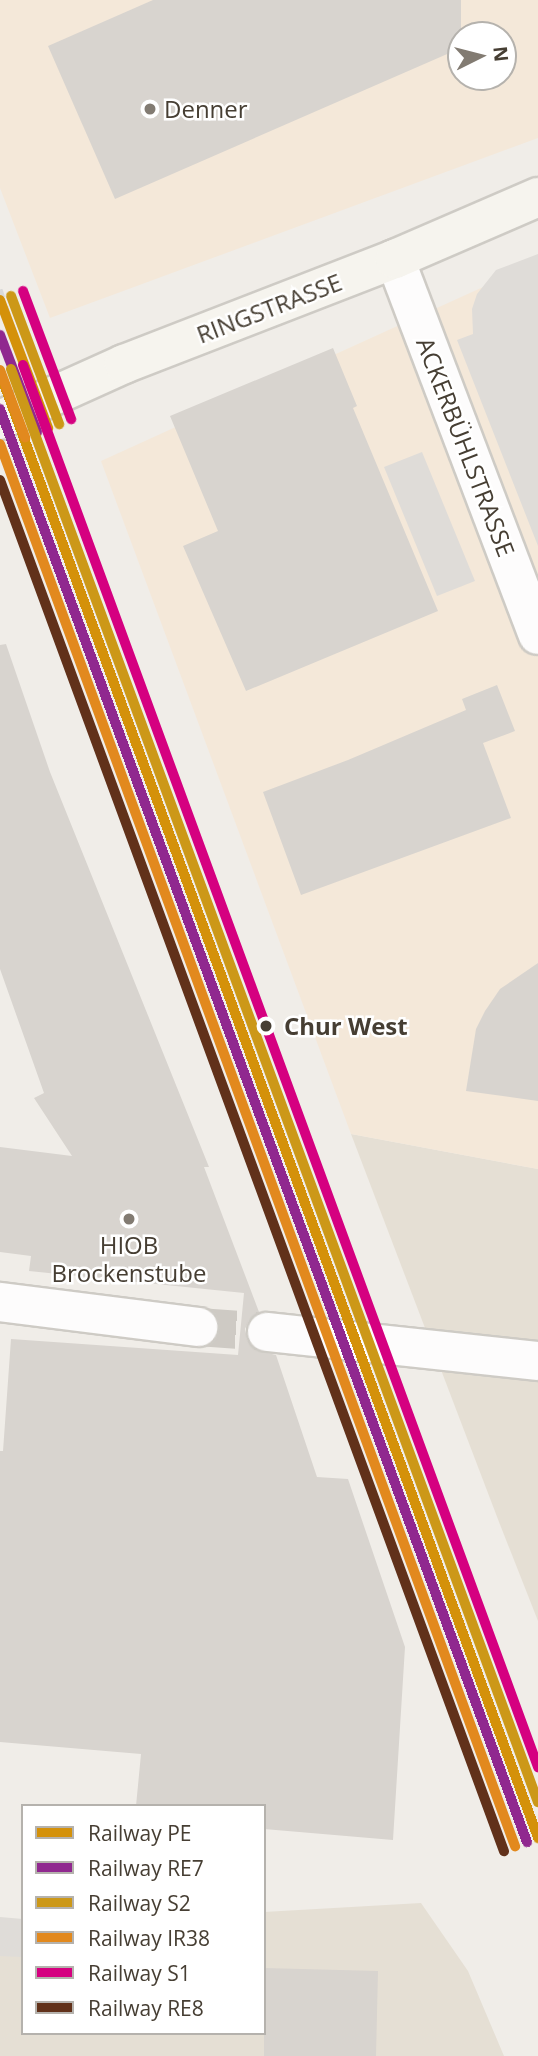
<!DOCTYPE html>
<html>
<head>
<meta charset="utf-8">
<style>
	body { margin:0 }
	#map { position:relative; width:538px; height:2056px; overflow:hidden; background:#f0ede8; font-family:"Open Sans",sans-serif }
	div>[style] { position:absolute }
	.residential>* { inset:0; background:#e5dfd4 }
	.commercial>* { inset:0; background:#f4e8d9 }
	.parking>* { inset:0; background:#dfdcd8 }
	.building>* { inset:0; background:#d8d4cf }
	.street-tunnel>* { height:38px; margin-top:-19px; transform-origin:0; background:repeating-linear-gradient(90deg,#cecac4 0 38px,transparent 0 57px) }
	.roads { filter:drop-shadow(2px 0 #cecbc5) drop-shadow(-2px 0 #cecbc5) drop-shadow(0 2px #cecbc5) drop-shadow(0 -2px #cecbc5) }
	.street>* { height:38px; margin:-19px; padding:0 19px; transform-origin:19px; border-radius:19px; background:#fdfcfc }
	.secondary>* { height:38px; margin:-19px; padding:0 19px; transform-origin:19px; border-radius:19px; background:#f6f4ee }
	.rail>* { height:5px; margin-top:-2.5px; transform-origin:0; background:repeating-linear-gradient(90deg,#d9d9d8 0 9px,transparent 0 18px) }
	.rail-1>* { height:10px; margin:-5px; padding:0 5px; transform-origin:5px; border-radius:5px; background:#d4910a }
	.rail-2>* { height:10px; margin:-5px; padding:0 5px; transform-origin:5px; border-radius:5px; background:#90288f }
	.rail-3>* { height:10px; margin:-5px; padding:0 5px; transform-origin:5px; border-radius:5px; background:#cc9818 }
	.rail-4>* { height:10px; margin:-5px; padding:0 5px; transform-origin:5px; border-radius:5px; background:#e2891e }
	.rail-5>* { height:10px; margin:-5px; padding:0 5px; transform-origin:5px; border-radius:5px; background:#d50080 }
	.rail-6>* { height:10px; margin:-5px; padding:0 5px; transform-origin:5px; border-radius:5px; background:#61311a }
	.dots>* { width:19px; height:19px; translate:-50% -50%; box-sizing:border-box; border:4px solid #fff; border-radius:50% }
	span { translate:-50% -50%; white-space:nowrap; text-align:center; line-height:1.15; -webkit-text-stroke:5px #fff; paint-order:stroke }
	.poi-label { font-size:24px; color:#463e33 }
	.left { translate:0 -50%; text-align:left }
	.street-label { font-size:24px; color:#463e33 }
	.stop-label { font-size:24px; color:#463e33; font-weight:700 }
	.legend { position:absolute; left:21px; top:1804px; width:245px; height:231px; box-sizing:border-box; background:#fff; border:2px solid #b5b2ad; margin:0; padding:9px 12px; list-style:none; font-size:21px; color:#463e33 }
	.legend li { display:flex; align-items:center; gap:14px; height:35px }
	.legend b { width:35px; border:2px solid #b5b2ad }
	.north { position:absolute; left:447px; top:21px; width:70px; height:70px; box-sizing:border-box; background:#fff; border:2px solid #b5b2ad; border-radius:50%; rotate:84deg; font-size:19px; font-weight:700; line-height:28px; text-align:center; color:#463e33 }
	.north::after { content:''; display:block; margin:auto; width:24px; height:32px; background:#827b72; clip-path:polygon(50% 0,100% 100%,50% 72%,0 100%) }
</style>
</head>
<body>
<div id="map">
	<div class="residential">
		<div style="clip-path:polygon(351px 1134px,538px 1169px,538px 1621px,499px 1522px)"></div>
		<div style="clip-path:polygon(421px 1903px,468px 1971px,504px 2056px,0 2056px,0 1928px,23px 1926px,23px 2033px,264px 2033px,264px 1912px)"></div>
	</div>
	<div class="commercial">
		<div style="clip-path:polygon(evenodd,0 0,538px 0,538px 138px,50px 318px,0 188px,0 0,461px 35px,503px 35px,503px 77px,461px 77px,461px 35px)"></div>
		<div style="clip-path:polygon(538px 262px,538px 1169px,351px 1134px,101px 461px)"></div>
	</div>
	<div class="parking">
		<div style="clip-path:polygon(538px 254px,538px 546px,457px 340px,473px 334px,472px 309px,477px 294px,496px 270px)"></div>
		<div style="clip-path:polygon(422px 452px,475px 581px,437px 596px,384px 467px)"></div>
		<div style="clip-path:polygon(0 1917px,23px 1919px,23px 1957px,0 1956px)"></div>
	</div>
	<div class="building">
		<div style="clip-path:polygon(153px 0,461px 0,461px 48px,115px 199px,48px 46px)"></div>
		<div style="clip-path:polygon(333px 348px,357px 406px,353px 408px,438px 611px,246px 691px,183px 546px,218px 531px,170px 416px)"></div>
		<div style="clip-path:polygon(6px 644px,50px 772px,209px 1167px,204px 1167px,259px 1312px,249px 1320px,245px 1329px,247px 1340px,255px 1350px,276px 1355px,317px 1477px,348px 1479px,405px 1647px,393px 1840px,264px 1829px,264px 1806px,136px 1806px,141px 1754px,0 1742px,0 1451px,3px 1451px,11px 1339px,238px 1355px,244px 1293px,29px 1271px,31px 1256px,0 1252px,0 1147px,72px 1156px,34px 1098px,44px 1093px,0 969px,0 645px)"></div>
		<div style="clip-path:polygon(497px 685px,515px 731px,483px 743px,511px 818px,301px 895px,263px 792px,348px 760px,466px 710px,462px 699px)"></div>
		<div style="clip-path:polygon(538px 963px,538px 1101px,466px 1091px,476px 1029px,485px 1011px,500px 989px)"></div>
		<div style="clip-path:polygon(264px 1968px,378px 1971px,376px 2056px,264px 2056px)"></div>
	</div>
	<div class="street-tunnel">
		<div style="left:198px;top:1327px;width:69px;rotate:4.1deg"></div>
	</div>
	<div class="roads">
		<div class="street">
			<div style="left:395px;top:259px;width:402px;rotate:69.2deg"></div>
			<div style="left:0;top:1302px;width:200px;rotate:7.2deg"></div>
			<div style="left:267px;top:1332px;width:273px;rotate:6.1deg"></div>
		</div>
		<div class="secondary">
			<div style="left:0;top:420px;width:136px;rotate:-24.3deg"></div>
			<div style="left:124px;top:364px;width:291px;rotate:-21.2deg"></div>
			<div style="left:395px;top:259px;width:156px;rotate:-23.4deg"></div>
		</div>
	</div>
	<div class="rail">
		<div style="left:0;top:289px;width:89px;rotate:71.6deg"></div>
	</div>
	<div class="rail-1">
		<div style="left:0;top:300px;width:137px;rotate:69.4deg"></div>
		<div style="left:0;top:373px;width:1561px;rotate:69.83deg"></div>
	</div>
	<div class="rail-2">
		<div style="left:0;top:335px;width:104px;rotate:69.1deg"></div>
		<div style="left:0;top:409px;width:1527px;rotate:69.81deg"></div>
	</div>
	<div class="rail-3">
		<div style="left:11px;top:296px;width:137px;rotate:69.4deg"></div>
		<div style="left:11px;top:369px;width:1527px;rotate:69.81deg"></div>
	</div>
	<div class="rail-4">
		<div style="left:0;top:370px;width:72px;rotate:69.5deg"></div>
		<div style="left:0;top:444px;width:1494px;rotate:69.83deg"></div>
	</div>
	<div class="rail-5">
		<div style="left:23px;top:291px;width:137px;rotate:69.4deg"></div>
		<div style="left:23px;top:365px;width:1494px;rotate:69.83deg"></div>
	</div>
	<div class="rail-6">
		<div style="left:0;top:480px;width:1461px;rotate:69.82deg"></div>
	</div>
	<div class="dots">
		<div style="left:150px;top:109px;background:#827b72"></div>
		<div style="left:266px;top:1026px;background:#463e33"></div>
		<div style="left:129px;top:1219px;background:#827b72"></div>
	</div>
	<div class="poi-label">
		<span class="left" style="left:164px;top:109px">Denner</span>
		<span style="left:129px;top:1259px">HIOB<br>Brockenstube</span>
	</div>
	<div class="street-label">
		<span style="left:269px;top:308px;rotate:-21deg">RINGSTRASSE</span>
		<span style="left:466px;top:447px;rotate:69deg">ACKERBÜHLSTRASSE</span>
	</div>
	<div class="stop-label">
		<span class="left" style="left:284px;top:1026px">Chur West</span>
	</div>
	<ul class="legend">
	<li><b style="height:9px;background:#d4910a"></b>Railway PE</li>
	<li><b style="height:9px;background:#90288f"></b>Railway RE7</li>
	<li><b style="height:9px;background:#cc9818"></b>Railway S2</li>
	<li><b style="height:9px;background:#e2891e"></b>Railway IR38</li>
	<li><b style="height:9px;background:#d50080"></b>Railway S1</li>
	<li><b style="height:9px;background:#61311a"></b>Railway RE8</li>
	</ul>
	<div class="north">N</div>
</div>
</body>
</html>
